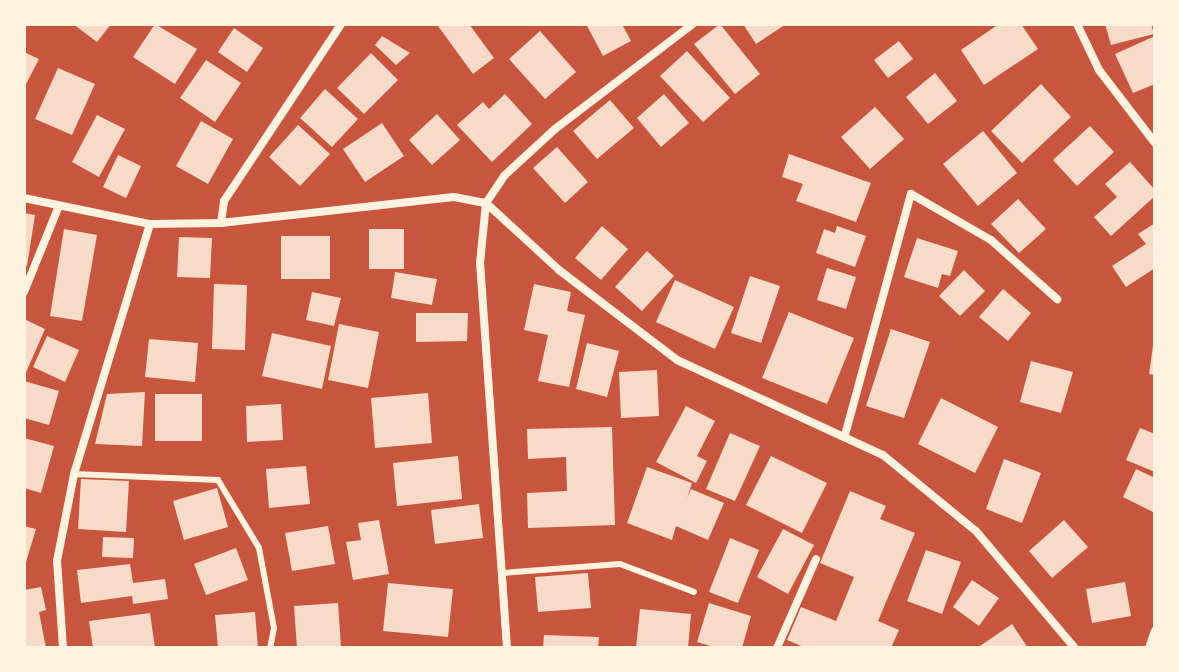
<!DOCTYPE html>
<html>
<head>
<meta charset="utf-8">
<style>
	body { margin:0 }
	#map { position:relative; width:1179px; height:672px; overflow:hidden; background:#c8553d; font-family:"Archivo Narrow",sans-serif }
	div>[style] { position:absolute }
	.building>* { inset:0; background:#f7dbc8 }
	.service>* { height:6px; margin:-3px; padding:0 3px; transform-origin:3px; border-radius:3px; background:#fff3e0 }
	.minor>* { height:8px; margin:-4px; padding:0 4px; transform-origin:4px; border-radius:4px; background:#fff3e0 }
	span { translate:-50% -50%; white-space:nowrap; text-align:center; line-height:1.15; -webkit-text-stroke:7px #fff3e0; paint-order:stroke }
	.frame { position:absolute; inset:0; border:26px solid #fff3e0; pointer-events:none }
</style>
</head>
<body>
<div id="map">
	<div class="building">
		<div style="clip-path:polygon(73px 24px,111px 24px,97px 42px)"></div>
		<div style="clip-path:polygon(155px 24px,197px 49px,175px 84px,133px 57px)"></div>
		<div style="clip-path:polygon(441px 24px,469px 24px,494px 58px,473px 74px,438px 26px)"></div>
		<div style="clip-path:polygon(586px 24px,622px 24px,631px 41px,603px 56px)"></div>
		<div style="clip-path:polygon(720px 24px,760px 74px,735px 94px,694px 44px)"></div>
		<div style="clip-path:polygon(743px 24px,786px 24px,756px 44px)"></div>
		<div style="clip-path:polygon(999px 24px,1021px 24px,1038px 49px,984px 85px,961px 50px)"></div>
		<div style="clip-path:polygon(1105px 24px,1151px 24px,1154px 34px,1111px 45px)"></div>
		<div style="clip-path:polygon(234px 28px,263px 48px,247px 72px,218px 52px)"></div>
		<div style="clip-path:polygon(540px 31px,576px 72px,545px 99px,509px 59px)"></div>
		<div style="clip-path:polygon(382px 36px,410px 53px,396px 65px,375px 45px)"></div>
		<div style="clip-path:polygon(1155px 36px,1155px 84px,1133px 93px,1115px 54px)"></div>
		<div style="clip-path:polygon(899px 41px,913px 59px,888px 78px,874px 60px)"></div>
		<div style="clip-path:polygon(687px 51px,730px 98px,703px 122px,660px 76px)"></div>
		<div style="clip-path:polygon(24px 52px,39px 59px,24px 88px)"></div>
		<div style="clip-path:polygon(371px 53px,398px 80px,364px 114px,337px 88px)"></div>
		<div style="clip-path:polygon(206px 60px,241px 83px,215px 122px,180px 98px)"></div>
		<div style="clip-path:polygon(58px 68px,95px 84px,72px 135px,35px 119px)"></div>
		<div style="clip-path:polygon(935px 73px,957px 101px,928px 124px,906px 97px)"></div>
		<div style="clip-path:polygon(1041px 84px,1071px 117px,1022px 163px,991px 131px)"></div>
		<div style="clip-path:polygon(325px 89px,358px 119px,332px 147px,300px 118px)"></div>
		<div style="clip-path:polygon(505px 94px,532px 124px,492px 162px,457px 125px,483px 102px,489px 109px)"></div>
		<div style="clip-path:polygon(664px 94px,689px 123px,661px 147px,637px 118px)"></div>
		<div style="clip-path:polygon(610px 100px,634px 128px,597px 159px,573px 131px)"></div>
		<div style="clip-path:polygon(875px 107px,904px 139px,870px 169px,841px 137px)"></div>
		<div style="clip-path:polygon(437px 114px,460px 140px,432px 165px,409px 140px)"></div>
		<div style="clip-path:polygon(97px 115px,125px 129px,99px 177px,72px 162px)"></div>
		<div style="clip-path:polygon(201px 121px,233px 139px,208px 184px,176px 166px)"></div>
		<div style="clip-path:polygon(382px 123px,404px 156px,365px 182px,343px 149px)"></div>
		<div style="clip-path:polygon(298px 125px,330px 154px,300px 186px,269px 157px)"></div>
		<div style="clip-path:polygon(1090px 126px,1114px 152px,1077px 186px,1053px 160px)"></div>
		<div style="clip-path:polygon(983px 131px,1017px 173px,978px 206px,943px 164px)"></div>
		<div style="clip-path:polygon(557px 147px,588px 182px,565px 203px,533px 168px)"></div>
		<div style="clip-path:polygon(789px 154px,871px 183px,856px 222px,796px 201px,803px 184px,782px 177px)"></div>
		<div style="clip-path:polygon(118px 155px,141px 166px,126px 198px,103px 187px)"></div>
		<div style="clip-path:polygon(1130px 162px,1155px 190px,1155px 196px,1111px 236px,1094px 217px,1117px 197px,1105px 184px)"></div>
		<div style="clip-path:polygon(1018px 199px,1046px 229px,1019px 253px,991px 224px)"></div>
		<div style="clip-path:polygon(24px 213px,35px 215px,27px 266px,24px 265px)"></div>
		<div style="clip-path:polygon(1155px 223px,1155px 268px,1126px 287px,1112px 266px,1146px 244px,1138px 234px)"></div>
		<div style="clip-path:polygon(602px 226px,628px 249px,601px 280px,575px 258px)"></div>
		<div style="clip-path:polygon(837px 226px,866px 236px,855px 267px,816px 253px,824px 229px,835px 233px)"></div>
		<div style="clip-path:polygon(64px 229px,97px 235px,82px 321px,50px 316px)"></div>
		<div style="clip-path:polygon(369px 229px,404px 229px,404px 269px,369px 269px)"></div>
		<div style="clip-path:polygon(281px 236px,330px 236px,330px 279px,281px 279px)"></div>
		<div style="clip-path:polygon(179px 237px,212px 238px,210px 278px,177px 277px)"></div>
		<div style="clip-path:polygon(917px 238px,958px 251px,950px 276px,942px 274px,938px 288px,904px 277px)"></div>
		<div style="clip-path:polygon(647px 251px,674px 276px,642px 311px,615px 287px)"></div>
		<div style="clip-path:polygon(827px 268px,856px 277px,846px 309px,817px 300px)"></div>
		<div style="clip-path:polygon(964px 270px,985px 291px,960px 316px,939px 296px)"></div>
		<div style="clip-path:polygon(395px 272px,437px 279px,432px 305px,391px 298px)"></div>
		<div style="clip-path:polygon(750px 276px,780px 286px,761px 343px,731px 333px)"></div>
		<div style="clip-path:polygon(675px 280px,734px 307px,715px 349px,656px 322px)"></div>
		<div style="clip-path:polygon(214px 284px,247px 285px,245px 350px,212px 349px)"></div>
		<div style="clip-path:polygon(534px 284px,571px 292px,567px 311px,585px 315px,569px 387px,538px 381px,548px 335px,524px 330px)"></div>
		<div style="clip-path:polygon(1003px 289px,1031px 313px,1008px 341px,979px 317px)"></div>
		<div style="clip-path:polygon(312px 292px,341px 298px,334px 326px,306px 320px)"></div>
		<div style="clip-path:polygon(789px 312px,854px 338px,827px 404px,762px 378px)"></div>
		<div style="clip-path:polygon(416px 313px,468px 313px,467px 341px,416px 342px)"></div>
		<div style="clip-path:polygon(24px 319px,45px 329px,24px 377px)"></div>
		<div style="clip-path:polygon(339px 324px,379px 332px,368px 388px,328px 380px)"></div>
		<div style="clip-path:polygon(891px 329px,930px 342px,904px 418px,866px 406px)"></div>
		<div style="clip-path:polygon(272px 333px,331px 346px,322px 389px,262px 376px)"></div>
		<div style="clip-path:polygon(47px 336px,79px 350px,65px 382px,33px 367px)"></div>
		<div style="clip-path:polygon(149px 339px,198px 343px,195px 382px,145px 377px)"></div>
		<div style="clip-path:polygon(587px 343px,619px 351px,607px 397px,576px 389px)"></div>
		<div style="clip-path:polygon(1153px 346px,1155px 346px,1155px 375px,1149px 374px)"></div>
		<div style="clip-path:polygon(1031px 361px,1073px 372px,1061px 413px,1020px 402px)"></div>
		<div style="clip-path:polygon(657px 370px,659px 416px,621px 418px,619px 372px)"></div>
		<div style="clip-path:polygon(24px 381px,59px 391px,49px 425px,24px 418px)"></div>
		<div style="clip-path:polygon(145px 392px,142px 446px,95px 444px,107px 394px)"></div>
		<div style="clip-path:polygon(428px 393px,432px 443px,375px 448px,371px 398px)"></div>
		<div style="clip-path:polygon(155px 394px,202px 394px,202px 441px,155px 441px)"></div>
		<div style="clip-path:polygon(941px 398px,998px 427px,975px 473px,918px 444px)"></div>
		<div style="clip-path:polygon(281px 404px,283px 440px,247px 442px,246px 406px)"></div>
		<div style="clip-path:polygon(686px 406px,715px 421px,697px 456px,707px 461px,696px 483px,656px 462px)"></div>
		<div style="clip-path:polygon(612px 427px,615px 525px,528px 528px,527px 493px,567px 491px,566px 457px,528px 459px,527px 429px)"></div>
		<div style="clip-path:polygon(1140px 428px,1155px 434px,1155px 472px,1126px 460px)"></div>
		<div style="clip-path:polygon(730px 433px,760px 446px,735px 501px,706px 489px)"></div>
		<div style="clip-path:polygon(24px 438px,54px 446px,41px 493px,24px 488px)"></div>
		<div style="clip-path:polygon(458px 456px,462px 499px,397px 506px,393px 463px)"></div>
		<div style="clip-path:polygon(771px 456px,827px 483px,802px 533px,746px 505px)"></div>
		<div style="clip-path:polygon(1004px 459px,1041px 473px,1022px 523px,986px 509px)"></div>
		<div style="clip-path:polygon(306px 466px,310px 504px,269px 508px,266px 469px)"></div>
		<div style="clip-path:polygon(647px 467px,692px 483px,687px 498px,691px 489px,724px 503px,708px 540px,676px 526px,672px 540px,627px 523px)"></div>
		<div style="clip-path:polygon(1136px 469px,1155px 478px,1155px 513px,1123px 497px)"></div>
		<div style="clip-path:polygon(81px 479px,129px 481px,126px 532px,78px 529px)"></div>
		<div style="clip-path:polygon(217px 488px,228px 527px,184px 540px,173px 501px)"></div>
		<div style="clip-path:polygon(850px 491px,886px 506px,880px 519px,915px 533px,878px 621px,899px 630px,891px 648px,806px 648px,787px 640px,801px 607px,836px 621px,854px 577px,820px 563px)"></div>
		<div style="clip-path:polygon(479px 504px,483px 538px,435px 544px,431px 510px)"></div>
		<div style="clip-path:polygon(379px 520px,389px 574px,353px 580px,346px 542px,361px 540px,358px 523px)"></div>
		<div style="clip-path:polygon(1064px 520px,1088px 547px,1052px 578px,1029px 551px)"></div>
		<div style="clip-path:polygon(24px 526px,36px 529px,26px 562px,24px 561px)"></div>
		<div style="clip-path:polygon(328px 526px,335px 564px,292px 571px,285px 533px)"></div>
		<div style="clip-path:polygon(783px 529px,814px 545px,788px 594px,757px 577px)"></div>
		<div style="clip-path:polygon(103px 537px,134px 538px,133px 558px,102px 557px)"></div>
		<div style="clip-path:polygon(730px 538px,759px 550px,738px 603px,709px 592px)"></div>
		<div style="clip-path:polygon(236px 548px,248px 580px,206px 595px,194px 564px)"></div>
		<div style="clip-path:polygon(926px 550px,961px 562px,942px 614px,907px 601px)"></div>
		<div style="clip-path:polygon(130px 564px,133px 583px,165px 579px,168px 599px,133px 604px,132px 596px,81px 603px,77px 570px)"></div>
		<div style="clip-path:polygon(588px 573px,591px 608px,538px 612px,535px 577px)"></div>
		<div style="clip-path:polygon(972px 580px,999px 598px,979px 626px,953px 607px)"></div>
		<div style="clip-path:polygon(1125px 582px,1131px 616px,1092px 623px,1086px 589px)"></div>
		<div style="clip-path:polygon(388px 583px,453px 589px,448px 637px,383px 631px)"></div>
		<div style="clip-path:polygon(41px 587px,46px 610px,39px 612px,46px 648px,24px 648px,24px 590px)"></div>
		<div style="clip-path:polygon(338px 603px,341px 647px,297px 648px,294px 606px)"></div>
		<div style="clip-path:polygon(709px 603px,751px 616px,742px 648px,717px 648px,697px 642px)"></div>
		<div style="clip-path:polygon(640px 609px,691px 614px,688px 648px,636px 648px)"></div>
		<div style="clip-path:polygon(255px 612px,258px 648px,218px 648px,215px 615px)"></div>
		<div style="clip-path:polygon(150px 613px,155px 648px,93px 648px,89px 621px)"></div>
		<div style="clip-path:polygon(1012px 624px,1028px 648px,977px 648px)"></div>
		<div style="clip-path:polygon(544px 635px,599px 637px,598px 648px,543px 648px)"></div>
	</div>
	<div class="service">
		<div style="left:74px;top:474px;width:144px;rotate:2.4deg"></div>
		<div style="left:218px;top:480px;width:79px;rotate:58.9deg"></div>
		<div style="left:259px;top:548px;width:81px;rotate:79.4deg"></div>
		<div style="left:274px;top:628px;width:20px;rotate:101deg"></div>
		<div style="left:502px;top:573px;width:118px;rotate:-4.4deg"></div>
		<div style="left:620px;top:564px;width:79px;rotate:20.7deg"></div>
	</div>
	<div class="minor">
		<div style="left:1077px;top:24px;width:51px;rotate:64.4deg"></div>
		<div style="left:1099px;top:70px;width:92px;rotate:52.5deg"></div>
		<div style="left:24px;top:198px;width:129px;rotate:11.7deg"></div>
		<div style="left:150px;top:224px;width:71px;rotate:-0.8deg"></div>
		<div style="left:221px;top:223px;width:234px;rotate:-6.4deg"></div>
		<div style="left:454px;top:197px;width:33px;rotate:11deg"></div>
		<div style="left:486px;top:203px;width:99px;rotate:42.5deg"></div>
		<div style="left:559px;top:270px;width:148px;rotate:37.3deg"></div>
		<div style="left:677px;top:360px;width:227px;rotate:24.8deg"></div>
		<div style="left:883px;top:455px;width:120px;rotate:39.3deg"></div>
		<div style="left:976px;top:531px;width:153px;rotate:49.8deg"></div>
		<div style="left:221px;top:223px;width:22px;rotate:-82deg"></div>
		<div style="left:224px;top:201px;width:212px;rotate:-56.5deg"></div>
		<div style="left:24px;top:292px;width:93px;rotate:-67.9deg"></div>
		<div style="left:845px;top:435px;width:250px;rotate:-74.7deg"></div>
		<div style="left:911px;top:194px;width:92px;rotate:29.9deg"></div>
		<div style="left:991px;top:240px;width:89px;rotate:41.8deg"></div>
		<div style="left:63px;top:648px;width:87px;rotate:-93.9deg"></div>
		<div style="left:57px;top:561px;width:89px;rotate:-78.9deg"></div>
		<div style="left:74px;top:474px;width:261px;rotate:-73.1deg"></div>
		<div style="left:507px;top:648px;width:386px;rotate:-94deg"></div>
		<div style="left:480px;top:263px;width:60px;rotate:-84.3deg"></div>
		<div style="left:486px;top:203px;width:32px;rotate:-56deg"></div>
		<div style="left:504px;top:176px;width:69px;rotate:-42.7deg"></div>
		<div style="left:555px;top:129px;width:173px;rotate:-37.3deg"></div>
		<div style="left:777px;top:648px;width:97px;rotate:-66.3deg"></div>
		<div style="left:1149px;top:648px;width:18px;rotate:-71deg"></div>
	</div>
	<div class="frame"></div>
</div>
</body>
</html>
